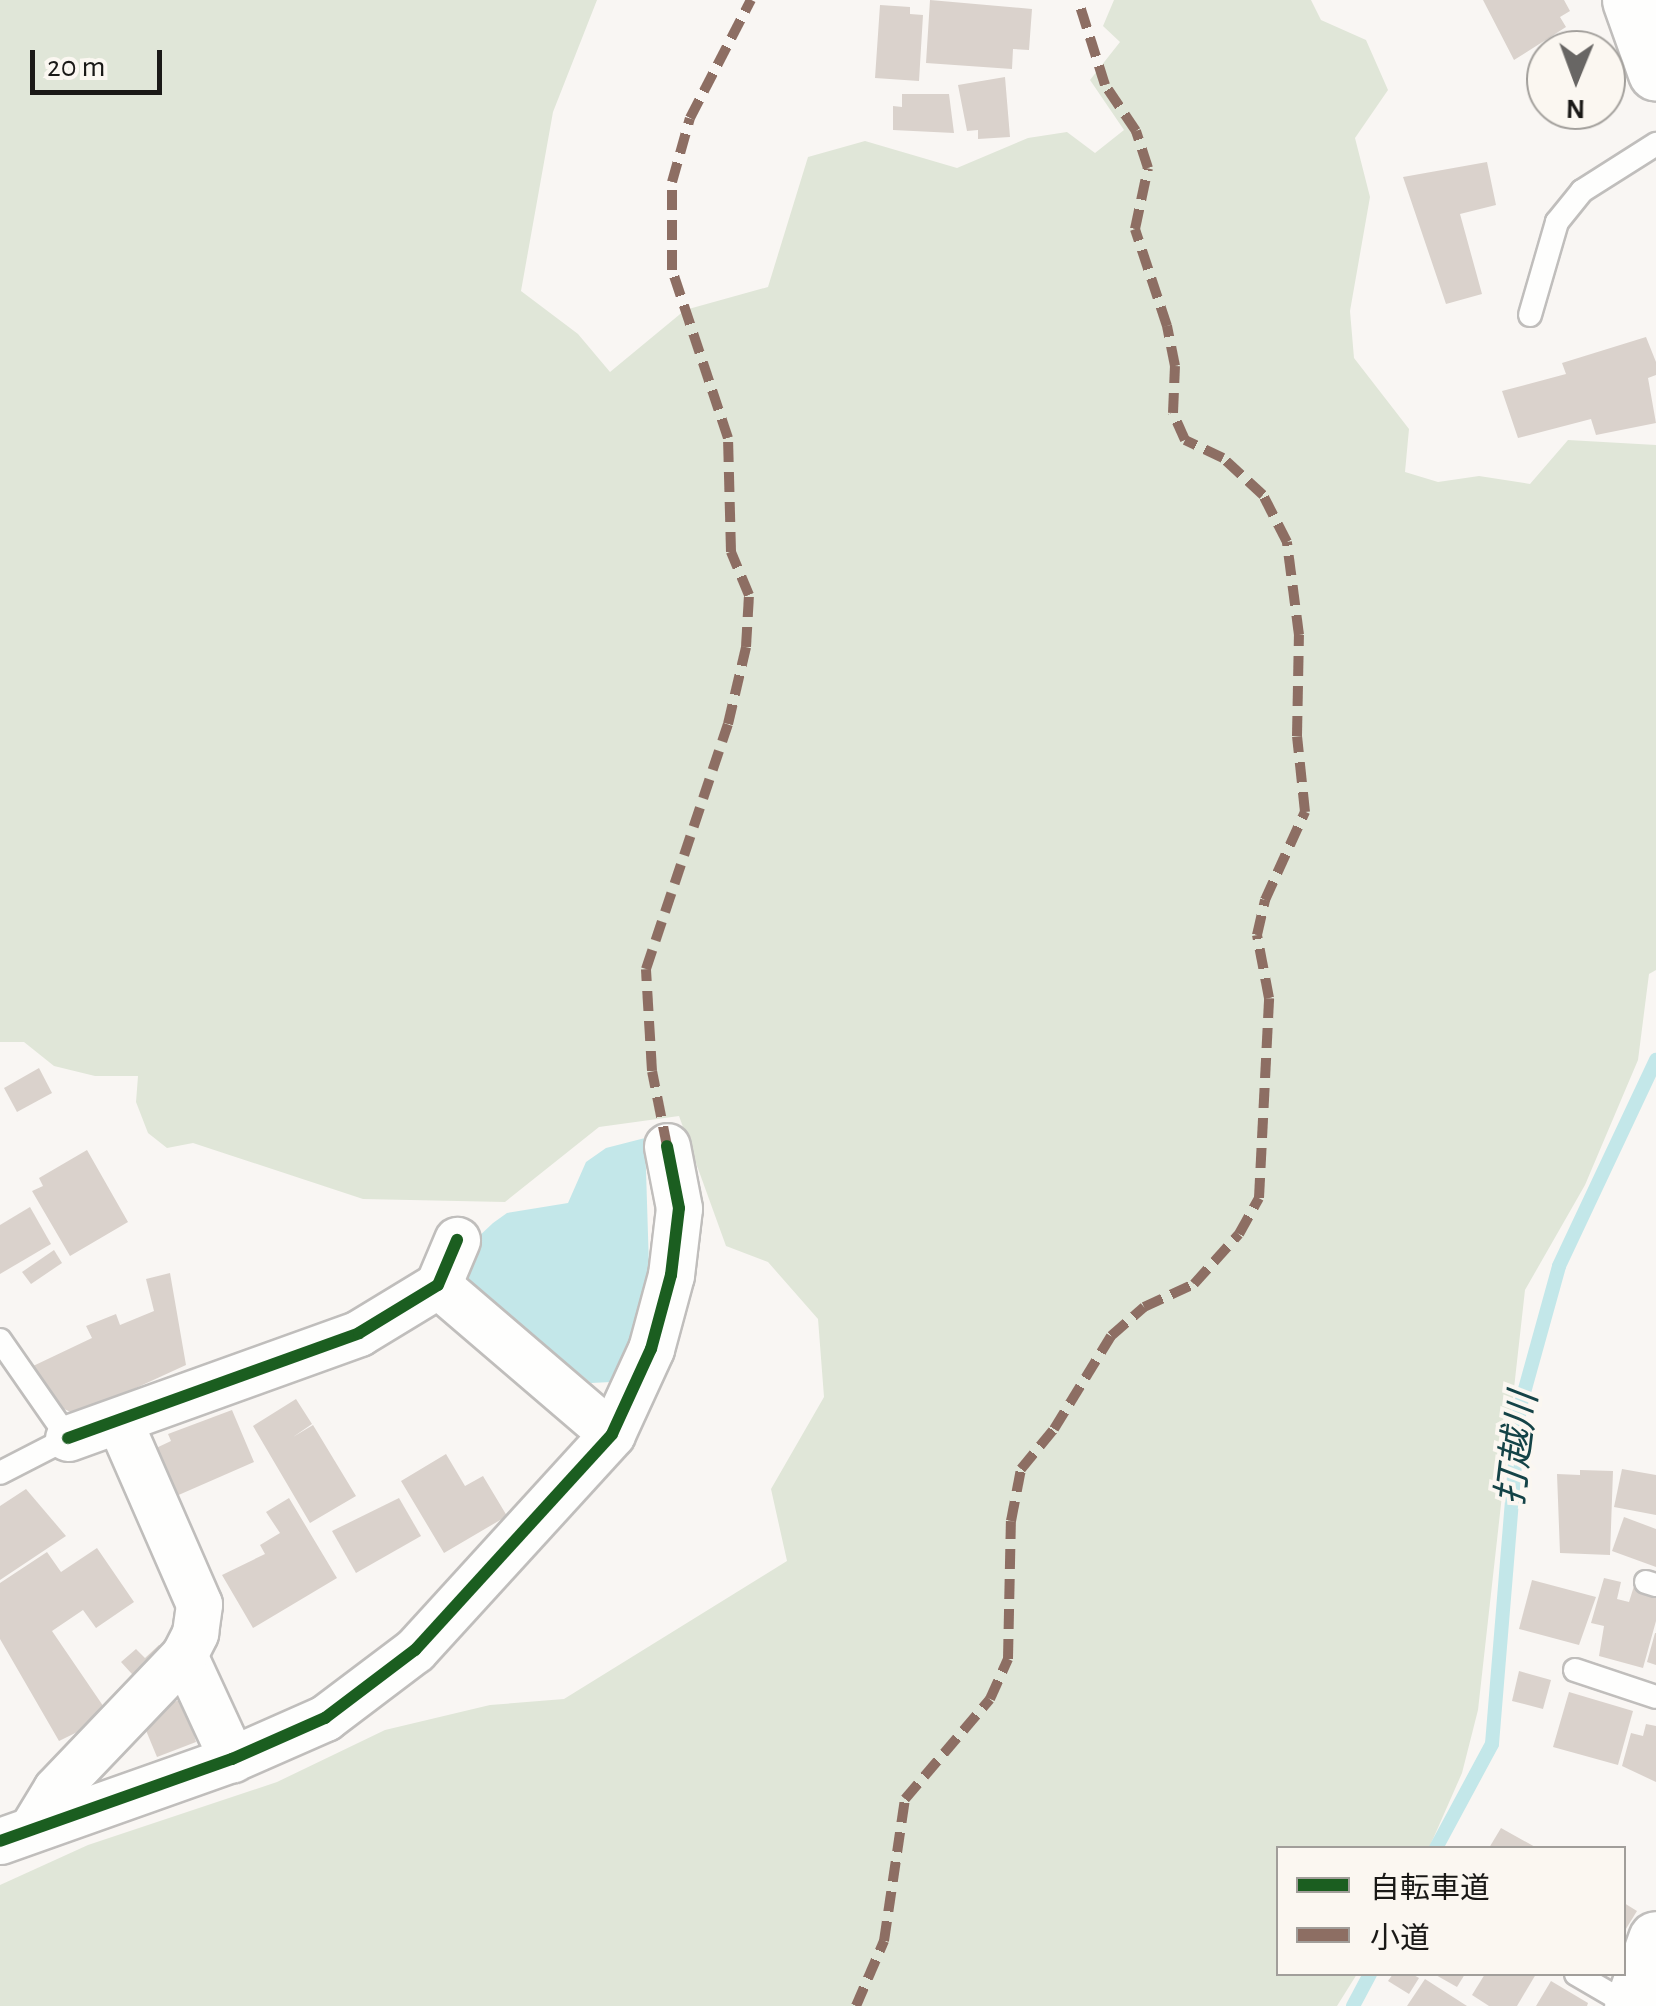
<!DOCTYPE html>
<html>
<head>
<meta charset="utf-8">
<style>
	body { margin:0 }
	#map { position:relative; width:1656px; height:2006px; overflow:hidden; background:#f9f6f3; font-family:"Alegreya Sans","Noto Sans JP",sans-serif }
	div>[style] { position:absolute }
	.green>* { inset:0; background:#e0e6d8 }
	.water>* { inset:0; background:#c3e7e9 }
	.stream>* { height:14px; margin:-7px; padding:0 7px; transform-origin:7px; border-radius:7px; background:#c3e7e9 }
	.building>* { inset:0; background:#dad2cc }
	.roads { filter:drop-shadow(2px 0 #c0bebc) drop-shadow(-2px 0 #c0bebc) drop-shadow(0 2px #c0bebc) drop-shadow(0 -2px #c0bebc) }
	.service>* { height:22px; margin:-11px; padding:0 11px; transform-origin:11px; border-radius:11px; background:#fefefd }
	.minor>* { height:45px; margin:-22.5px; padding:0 22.5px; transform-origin:22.5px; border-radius:22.5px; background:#fefefd }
	.tertiary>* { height:55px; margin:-27.5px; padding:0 27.5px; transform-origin:27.5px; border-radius:27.5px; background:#fefefd }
	.quiet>* { height:10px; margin-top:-5px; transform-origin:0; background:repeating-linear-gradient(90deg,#8d6e63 0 20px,transparent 0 30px) }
	.cycleway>* { height:12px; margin:-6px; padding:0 6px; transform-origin:6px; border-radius:6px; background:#1b5e20 }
	span { translate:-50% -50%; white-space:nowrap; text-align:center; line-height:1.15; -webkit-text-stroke:8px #fbf7f1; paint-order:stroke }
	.water-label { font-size:38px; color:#144347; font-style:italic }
	.legend { position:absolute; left:1276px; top:1846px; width:350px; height:130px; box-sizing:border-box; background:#fbf7f1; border:2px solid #a19e9a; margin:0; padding:12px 18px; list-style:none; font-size:30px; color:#1a1917 }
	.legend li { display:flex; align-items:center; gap:20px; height:50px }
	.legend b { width:50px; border:2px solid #a19e9a }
	.north { position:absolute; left:1526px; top:30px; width:100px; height:100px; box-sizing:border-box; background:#fbf7f1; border:2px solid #a19e9a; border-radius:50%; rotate:181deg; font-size:28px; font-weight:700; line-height:40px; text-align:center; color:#1a1917 }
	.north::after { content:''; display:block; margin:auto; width:35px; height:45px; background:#686664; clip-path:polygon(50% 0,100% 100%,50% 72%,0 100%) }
	.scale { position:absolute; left:30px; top:50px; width:132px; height:45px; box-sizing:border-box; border:5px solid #1a1917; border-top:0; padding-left:12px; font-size:30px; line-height:35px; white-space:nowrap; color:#1a1917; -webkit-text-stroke:8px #fbf7f1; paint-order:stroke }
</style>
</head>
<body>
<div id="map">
	<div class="green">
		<div style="clip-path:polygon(0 0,597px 0,553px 112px,521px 291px,578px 334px,610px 372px,685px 310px,768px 287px,808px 157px,865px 141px,957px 168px,1028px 138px,1067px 132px,1095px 153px,1124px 130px,1090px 80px,1120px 42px,1103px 26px,1114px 0,1311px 0,1321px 20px,1366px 40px,1388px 90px,1355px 138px,1370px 197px,1350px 311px,1354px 358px,1409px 429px,1405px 472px,1438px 482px,1479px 476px,1530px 484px,1568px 440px,1656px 445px,1656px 970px,1649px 974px,1638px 1060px,1585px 1185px,1525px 1290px,1478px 1710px,1462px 1773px,1429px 1848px,1278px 1848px,1278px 1974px,1357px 1974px,1337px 2006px,0 2006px,0 1885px,88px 1845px,277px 1782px,385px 1730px,490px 1705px,564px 1699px,787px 1561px,771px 1489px,824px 1397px,818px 1319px,768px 1262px,726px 1246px,679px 1116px,599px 1127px,505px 1202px,363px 1199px,193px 1143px,167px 1148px,148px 1133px,136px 1102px,138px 1076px,95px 1076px,54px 1066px,24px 1042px,0 1042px)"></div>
	</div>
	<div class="water">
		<div style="clip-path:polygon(645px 1138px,649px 1267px,637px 1323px,611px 1382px,591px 1383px,460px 1276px,476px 1239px,493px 1223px,507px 1213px,568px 1203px,586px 1162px,606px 1148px)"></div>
	</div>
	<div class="stream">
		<div style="left:1436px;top:1848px;width:118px;rotate:-61.7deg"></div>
		<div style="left:1492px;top:1744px;width:338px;rotate:-85.3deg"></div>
		<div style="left:1520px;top:1407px;width:146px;rotate:-74.5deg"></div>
		<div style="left:1559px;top:1266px;width:228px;rotate:-64.8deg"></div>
		<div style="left:1353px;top:2006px;width:36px;rotate:-62deg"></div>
	</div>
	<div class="building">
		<div style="clip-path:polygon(930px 0,1032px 9px,1029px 50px,1013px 49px,1012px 69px,926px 63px)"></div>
		<div style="clip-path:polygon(1483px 0,1564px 0,1570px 11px,1560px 17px,1566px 27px,1514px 60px)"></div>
		<div style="clip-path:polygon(880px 5px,910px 7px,910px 14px,923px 15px,919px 81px,875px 78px)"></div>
		<div style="clip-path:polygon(1005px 77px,1010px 137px,978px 139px,978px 130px,967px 131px,958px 85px)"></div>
		<div style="clip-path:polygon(902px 94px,949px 94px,954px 133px,893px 130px,893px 106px,902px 107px)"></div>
		<div style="clip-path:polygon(1487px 162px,1496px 205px,1460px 214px,1482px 294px,1446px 304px,1403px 177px)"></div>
		<div style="clip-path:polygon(1646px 337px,1656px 362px,1656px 375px,1648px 378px,1656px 423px,1596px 435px,1591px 419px,1518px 438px,1502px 391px,1566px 374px,1562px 363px)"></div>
		<div style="clip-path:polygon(39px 1068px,52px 1093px,17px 1112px,4px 1088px)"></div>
		<div style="clip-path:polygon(87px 1150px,128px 1222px,70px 1256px,32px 1191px,43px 1186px,39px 1178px)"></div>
		<div style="clip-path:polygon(30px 1207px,51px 1244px,0 1274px,0 1225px)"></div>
		<div style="clip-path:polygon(54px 1250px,62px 1263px,31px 1284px,22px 1272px)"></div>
		<div style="clip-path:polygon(170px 1273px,186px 1365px,77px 1415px,62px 1408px,31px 1367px,92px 1338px,86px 1326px,116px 1314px,120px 1325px,154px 1311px,146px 1279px)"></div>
		<div style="clip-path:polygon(296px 1399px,312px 1424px,293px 1437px,313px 1425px,356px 1496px,310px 1523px,253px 1426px)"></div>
		<div style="clip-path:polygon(232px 1410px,254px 1462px,174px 1497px,154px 1449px,171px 1441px,168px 1434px)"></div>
		<div style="clip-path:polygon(446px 1454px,465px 1486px,483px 1476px,507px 1516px,444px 1553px,401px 1481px)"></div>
		<div style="clip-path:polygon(1622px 1469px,1656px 1475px,1656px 1515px,1614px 1507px)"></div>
		<div style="clip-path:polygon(1580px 1470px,1613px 1471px,1610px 1555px,1560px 1553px,1557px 1474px,1580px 1475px)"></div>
		<div style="clip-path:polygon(26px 1489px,66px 1536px,0 1580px,0 1506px)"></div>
		<div style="clip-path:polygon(289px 1498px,337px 1578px,253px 1628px,222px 1575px,265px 1554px,260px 1545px,280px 1533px,266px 1512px)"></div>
		<div style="clip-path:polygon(399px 1498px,421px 1536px,356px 1573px,332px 1531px)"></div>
		<div style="clip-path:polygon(1624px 1517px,1656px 1529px,1656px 1567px,1612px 1551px)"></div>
		<div style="clip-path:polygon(97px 1548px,134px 1602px,96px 1628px,83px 1610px,52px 1631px,110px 1716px,59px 1741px,0 1639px,0 1583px,47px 1552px,61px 1572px)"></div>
		<div style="clip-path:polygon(1604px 1578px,1621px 1582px,1617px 1599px,1629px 1602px,1634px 1586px,1656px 1592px,1656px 1621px,1643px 1668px,1599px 1656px,1604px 1626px,1591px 1623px)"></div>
		<div style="clip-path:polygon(1532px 1580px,1596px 1597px,1579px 1645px,1519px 1629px)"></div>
		<div style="clip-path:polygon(1655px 1633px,1656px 1633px,1656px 1665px,1647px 1662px)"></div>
		<div style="clip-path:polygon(159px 1645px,171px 1658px,142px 1685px,121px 1662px,136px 1649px,145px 1658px)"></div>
		<div style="clip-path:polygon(1519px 1671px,1551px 1680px,1543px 1709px,1512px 1701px)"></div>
		<div style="clip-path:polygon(1569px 1692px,1633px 1711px,1618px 1765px,1553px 1747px)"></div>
		<div style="clip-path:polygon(184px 1698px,196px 1742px,157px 1757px,140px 1716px)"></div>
		<div style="clip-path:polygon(1646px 1724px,1656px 1726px,1656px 1782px,1622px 1766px,1631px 1733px,1643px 1736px)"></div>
		<div style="clip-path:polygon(1501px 1828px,1537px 1848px,1489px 1848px)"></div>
		<div style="clip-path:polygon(1624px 1903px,1637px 1911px,1624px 1932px)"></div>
		<div style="clip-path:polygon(1393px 1974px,1412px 1974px,1419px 1978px,1409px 1994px,1388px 1981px)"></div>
		<div style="clip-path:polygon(1434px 1974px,1465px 1974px,1457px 1987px)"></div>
		<div style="clip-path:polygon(1485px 1974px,1536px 1974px,1517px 2006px,1489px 2006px,1472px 1995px)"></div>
		<div style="clip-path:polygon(1425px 1979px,1467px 2006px,1407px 2006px)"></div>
		<div style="clip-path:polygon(1551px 1981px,1588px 2003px,1587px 2006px,1536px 2006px)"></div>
	</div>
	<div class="roads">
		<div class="service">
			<div style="left:1530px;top:315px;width:97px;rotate:-73.8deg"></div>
			<div style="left:1557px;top:222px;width:40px;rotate:-51deg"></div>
			<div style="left:1582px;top:191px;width:88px;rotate:-32.4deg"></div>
			<div style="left:0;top:1340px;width:119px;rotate:55.2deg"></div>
			<div style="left:68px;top:1438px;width:76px;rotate:152.8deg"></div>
			<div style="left:1646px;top:1582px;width:10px;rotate:17deg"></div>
			<div style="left:1575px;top:1670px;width:85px;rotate:18.4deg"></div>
			<div style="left:1576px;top:1974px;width:64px;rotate:30.2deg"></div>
		</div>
		<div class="minor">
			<div style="left:438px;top:1285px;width:229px;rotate:40.6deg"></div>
			<div style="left:68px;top:1438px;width:309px;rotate:-19.8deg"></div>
			<div style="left:359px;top:1333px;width:92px;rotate:-31.3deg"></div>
			<div style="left:438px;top:1285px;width:49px;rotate:-67.1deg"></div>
			<div style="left:184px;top:1655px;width:115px;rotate:65.2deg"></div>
			<div style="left:33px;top:1827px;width:44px;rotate:-58.8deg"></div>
			<div style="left:56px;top:1789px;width:185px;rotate:-46.3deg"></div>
			<div style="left:184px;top:1655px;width:25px;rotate:-63deg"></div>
			<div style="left:195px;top:1633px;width:29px;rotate:-82deg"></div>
			<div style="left:199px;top:1604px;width:197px;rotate:-113.6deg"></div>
			<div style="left:0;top:1841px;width:246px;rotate:-19.5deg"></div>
			<div style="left:232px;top:1759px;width:102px;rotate:-23.8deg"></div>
			<div style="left:325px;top:1718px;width:113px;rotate:-37.1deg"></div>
			<div style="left:415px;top:1650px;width:292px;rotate:-47.6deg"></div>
			<div style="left:612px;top:1434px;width:94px;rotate:-65.4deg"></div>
			<div style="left:651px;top:1349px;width:77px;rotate:-74.9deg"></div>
			<div style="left:671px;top:1275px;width:67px;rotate:-83.2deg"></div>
			<div style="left:679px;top:1208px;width:63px;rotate:-101deg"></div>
		</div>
		<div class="tertiary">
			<div style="left:1630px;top:0;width:77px;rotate:70.4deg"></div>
			<div style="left:1632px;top:2006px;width:71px;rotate:-70.3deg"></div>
		</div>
	</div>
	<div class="quiet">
		<div style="left:667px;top:1146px;width:76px;rotate:-101.3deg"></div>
		<div style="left:652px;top:1071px;width:102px;rotate:-93.4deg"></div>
		<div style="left:646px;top:969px;width:258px;rotate:-71.5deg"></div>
		<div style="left:728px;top:724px;width:79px;rotate:-76.8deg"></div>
		<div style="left:746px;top:647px;width:52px;rotate:-86.7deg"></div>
		<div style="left:749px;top:595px;width:47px;rotate:-112.7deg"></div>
		<div style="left:731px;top:552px;width:114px;rotate:-91.5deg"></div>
		<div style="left:728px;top:438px;width:177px;rotate:-108.4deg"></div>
		<div style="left:672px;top:270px;width:88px;rotate:-90deg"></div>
		<div style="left:672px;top:182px;width:66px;rotate:-74.3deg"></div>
		<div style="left:690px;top:118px;width:133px;rotate:-62.7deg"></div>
		<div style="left:856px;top:2006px;width:71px;rotate:-66.7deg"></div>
		<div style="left:884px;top:1941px;width:144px;rotate:-81.6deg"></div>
		<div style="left:905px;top:1799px;width:131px;rotate:-49.6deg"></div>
		<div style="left:990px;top:1699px;width:44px;rotate:-65.8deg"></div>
		<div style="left:1008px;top:1659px;width:138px;rotate:-88.8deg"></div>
		<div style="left:1011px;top:1521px;width:53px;rotate:-79.1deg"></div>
		<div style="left:1021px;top:1469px;width:52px;rotate:-50.5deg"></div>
		<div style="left:1054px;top:1429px;width:109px;rotate:-58.5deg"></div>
		<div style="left:1111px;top:1336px;width:44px;rotate:-41.3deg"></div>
		<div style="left:1144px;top:1307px;width:55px;rotate:-24.7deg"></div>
		<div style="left:1194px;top:1284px;width:67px;rotate:-48deg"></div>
		<div style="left:1239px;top:1234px;width:41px;rotate:-60.9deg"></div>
		<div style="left:1259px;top:1198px;width:200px;rotate:-87.1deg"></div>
		<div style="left:1269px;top:998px;width:64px;rotate:-100.8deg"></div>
		<div style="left:1257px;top:935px;width:36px;rotate:-77deg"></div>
		<div style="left:1265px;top:900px;width:97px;rotate:-65.6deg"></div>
		<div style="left:1305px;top:812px;width:76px;rotate:-96deg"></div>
		<div style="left:1297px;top:736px;width:101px;rotate:-88.9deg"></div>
		<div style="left:1299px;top:635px;width:94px;rotate:-97.4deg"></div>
		<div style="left:1287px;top:542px;width:53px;rotate:-117.1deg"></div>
		<div style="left:1263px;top:495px;width:54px;rotate:-137.2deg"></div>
		<div style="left:1223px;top:458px;width:42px;rotate:-154.7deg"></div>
		<div style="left:1185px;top:440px;width:30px;rotate:-114deg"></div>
		<div style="left:1173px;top:413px;width:47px;rotate:-87.6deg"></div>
		<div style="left:1175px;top:366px;width:41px;rotate:-101.3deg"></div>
		<div style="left:1167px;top:326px;width:102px;rotate:-108.3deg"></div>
		<div style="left:1135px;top:229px;width:62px;rotate:-78deg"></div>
		<div style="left:1148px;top:168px;width:39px;rotate:-108deg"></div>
		<div style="left:1136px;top:131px;width:55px;rotate:-124deg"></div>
		<div style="left:1105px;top:85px;width:89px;rotate:-107.6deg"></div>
	</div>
	<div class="cycleway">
		<div style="left:68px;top:1438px;width:309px;rotate:-19.8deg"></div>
		<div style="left:359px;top:1333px;width:92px;rotate:-31.3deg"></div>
		<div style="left:438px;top:1285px;width:49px;rotate:-67.1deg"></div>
		<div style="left:0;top:1841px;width:246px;rotate:-19.5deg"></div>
		<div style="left:232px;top:1759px;width:102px;rotate:-23.8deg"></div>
		<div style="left:325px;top:1718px;width:113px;rotate:-37.1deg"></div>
		<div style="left:415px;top:1650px;width:292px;rotate:-47.6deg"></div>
		<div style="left:612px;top:1434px;width:94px;rotate:-65.4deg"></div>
		<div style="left:651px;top:1349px;width:77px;rotate:-74.9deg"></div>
		<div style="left:671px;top:1275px;width:67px;rotate:-83.2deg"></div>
		<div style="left:679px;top:1208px;width:63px;rotate:-101deg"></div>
	</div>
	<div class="water-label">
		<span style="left:1519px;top:1449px;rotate:-83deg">打越川</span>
	</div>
	<ul class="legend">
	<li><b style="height:12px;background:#1b5e20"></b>自転車道</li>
	<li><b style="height:12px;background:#8d6e63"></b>小道</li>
	</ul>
	<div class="north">N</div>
	<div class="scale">20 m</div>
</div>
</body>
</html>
